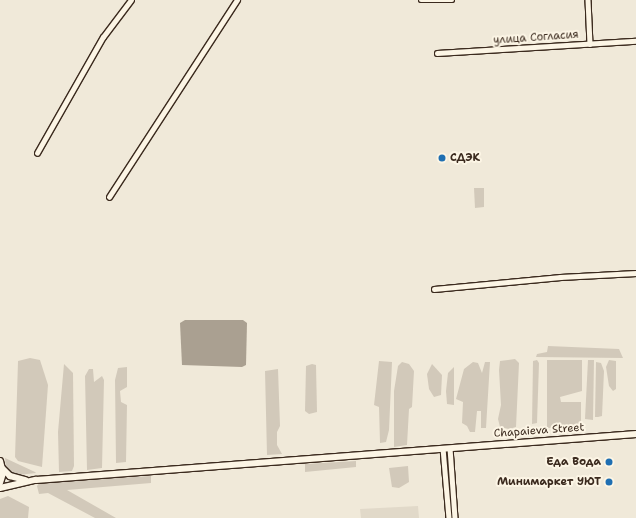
<!DOCTYPE html>
<html>
<head>
<meta charset="utf-8">
<style>
	body { margin:0 }
	#map { position:relative; width:636px; height:518px; overflow:hidden; background:#f0e9d9; font-family:"Shantell Sans",sans-serif }
	div>[style] { position:absolute }
	.built>* { inset:0; background:#e1d9c9 }
	.green>* { inset:0; background:#d2c9ba }
	.water>* { inset:0; background:#aaa091 }
	.roads { filter:drop-shadow(1px 0 #3b2a1e) drop-shadow(-1px 0 #3b2a1e) drop-shadow(0 1px #3b2a1e) drop-shadow(0 -1px #3b2a1e) }
	.minor>* { height:4.5px; margin:-2.25px; padding:0 2.25px; transform-origin:2.25px; border-radius:2.25px; background:#fcf5e5 }
	.major>* { height:6px; margin:-3px; padding:0 3px; transform-origin:3px; border-radius:3px; background:#fcf5e5 }
	.dots>* { width:11px; height:11px; translate:-50% -50%; box-sizing:border-box; border:2px solid #fcf5e5; border-radius:50% }
	span { translate:-50% -50%; white-space:nowrap; text-align:center; line-height:1.15; -webkit-text-stroke:4px #fcf5e5; paint-order:stroke }
	.street-label { font-size:11px; color:#3b2a1e }
	.poi-label { font-size:11px; color:#3b2a1e; font-weight:700 }
	.left { translate:0 -50%; text-align:left }
	.right { translate:-100% -50%; text-align:right }
</style>
</head>
<body>
<div id="map">
	<div class="built">
		<div style="clip-path:polygon(418px 506px,419px 518px,361px 518px,360px 509px)"></div>
	</div>
	<div class="green">
		<div style="clip-path:polygon(474px 188px,484px 188px,484px 207px,475px 208px)"></div>
		<div style="clip-path:polygon(548px 346px,619px 349px,623px 358px,536px 357px,537px 354px,547px 352px)"></div>
		<div style="clip-path:polygon(30px 358px,40px 360px,48px 385px,42px 467px,18px 461px,15px 457px,18px 361px)"></div>
		<div style="clip-path:polygon(515px 359px,519px 363px,516px 427px,509px 429px,500px 427px,498px 419px,501px 405px,499px 370px,500px 361px)"></div>
		<div style="clip-path:polygon(537px 360px,539px 363px,537px 423px,532px 424px,533px 361px)"></div>
		<div style="clip-path:polygon(547px 360px,582px 360px,582px 391px,560px 397px,561px 402px,581px 402px,581px 427px,547px 428px)"></div>
		<div style="clip-path:polygon(588px 360px,594px 360px,593px 420px,585px 419px)"></div>
		<div style="clip-path:polygon(609px 360px,616px 361px,616px 389px,613px 391px,609px 386px,606px 367px)"></div>
		<div style="clip-path:polygon(379px 361px,392px 362px,389px 430px,386px 442px,380px 443px,379px 407px,374px 405px)"></div>
		<div style="clip-path:polygon(402px 362px,409px 364px,414px 371px,412px 407px,409px 409px,407px 445px,394px 447px,394px 391px,398px 366px)"></div>
		<div style="clip-path:polygon(473px 362px,478px 363px,482px 373px,485px 362px,490px 362px,486px 428px,481px 428px,481px 411px,477px 411px,475px 432px,470px 432px,467px 426px,462px 423px,463px 402px,456px 399px,464px 369px)"></div>
		<div style="clip-path:polygon(596px 362px,601px 363px,604px 371px,602px 416px,598px 417px,595px 417px)"></div>
		<div style="clip-path:polygon(64px 364px,73px 373px,74px 466px,72px 471px,59px 472px,58px 432px)"></div>
		<div style="clip-path:polygon(312px 364px,316px 365px,317px 412px,309px 414px,305px 411px,306px 366px)"></div>
		<div style="clip-path:polygon(432px 364px,442px 375px,441px 395px,434px 397px,429px 389px,427px 374px)"></div>
		<div style="clip-path:polygon(127px 367px,127px 387px,120px 391px,121px 402px,127px 405px,126px 462px,116px 463px,115px 380px,118px 368px)"></div>
		<div style="clip-path:polygon(454px 367px,454px 405px,447px 404px,446px 391px,448px 373px)"></div>
		<div style="clip-path:polygon(89px 369px,93px 369px,94px 382px,102px 376px,104px 380px,102px 468px,87px 470px,85px 376px)"></div>
		<div style="clip-path:polygon(278px 369px,280px 426px,277px 432px,277px 445px,282px 454px,267px 455px,265px 371px)"></div>
		<div style="clip-path:polygon(5px 458px,35px 472px,36px 473px,18px 475px,11px 472px,6px 467px)"></div>
		<div style="clip-path:polygon(356px 461px,356px 467px,305px 472px,305px 464px)"></div>
		<div style="clip-path:polygon(408px 466px,409px 482px,399px 488px,392px 487px,389px 468px)"></div>
		<div style="clip-path:polygon(151px 476px,151px 483px,67px 490px,116px 518px,95px 518px,48px 493px,39px 494px,37px 486px,40px 482px)"></div>
		<div style="clip-path:polygon(8px 496px,29px 507px,28px 518px,0 518px,0 499px)"></div>
	</div>
	<div class="water">
		<div style="clip-path:polygon(185px 320px,243px 320px,247px 323px,246px 365px,242px 367px,182px 365px,180px 323px)"></div>
	</div>
	<div class="roads">
		<div class="minor">
			<div style="left:421px;top:0;width:31px"></div>
			<div style="left:588px;top:0;width:44px;rotate:87.4deg"></div>
			<div style="left:437px;top:53px;width:199px;rotate:-3.5deg"></div>
			<div style="left:37px;top:153px;width:133px;rotate:-60.4deg"></div>
			<div style="left:103px;top:37px;width:46px;rotate:-52.9deg"></div>
			<div style="left:109px;top:197px;width:235px;rotate:-57deg"></div>
			<div style="left:434px;top:289px;width:127px;rotate:-5.4deg"></div>
			<div style="left:560px;top:277px;width:76px;rotate:-3deg"></div>
			<div style="left:443px;top:448px;width:70px;rotate:85.1deg"></div>
			<div style="left:450px;top:448px;width:70px;rotate:85.9deg"></div>
		</div>
		<div class="major">
			<div style="left:0;top:461px;width:12px;rotate:76deg"></div>
			<div style="left:3px;top:473px;width:10px;rotate:107deg"></div>
			<div style="left:3px;top:469px;width:10px;rotate:45deg"></div>
			<div style="left:10px;top:476px;width:16px;rotate:15deg"></div>
			<div style="left:0;top:488px;width:37px;rotate:-13deg"></div>
			<div style="left:36px;top:480px;width:602px;rotate:-4.38deg"></div>
		</div>
	</div>
	<div class="dots">
		<div style="left:442px;top:158px;background:#1f6fb2"></div>
		<div style="left:609px;top:462px;background:#1f6fb2"></div>
		<div style="left:609px;top:482px;background:#1f6fb2"></div>
	</div>
	<div class="street-label">
		<span style="left:536px;top:38px;rotate:-4deg">улица Согласия</span>
		<span style="left:539px;top:431px;rotate:-4deg">Chapaieva Street</span>
	</div>
	<div class="poi-label">
		<span class="left" style="left:450px;top:158px">СДЭК</span>
		<span class="right" style="left:601px;top:462px">Еда Вода</span>
		<span class="right" style="left:601px;top:482px">Минимаркет УЮТ</span>
	</div>
</div>
</body>
</html>
